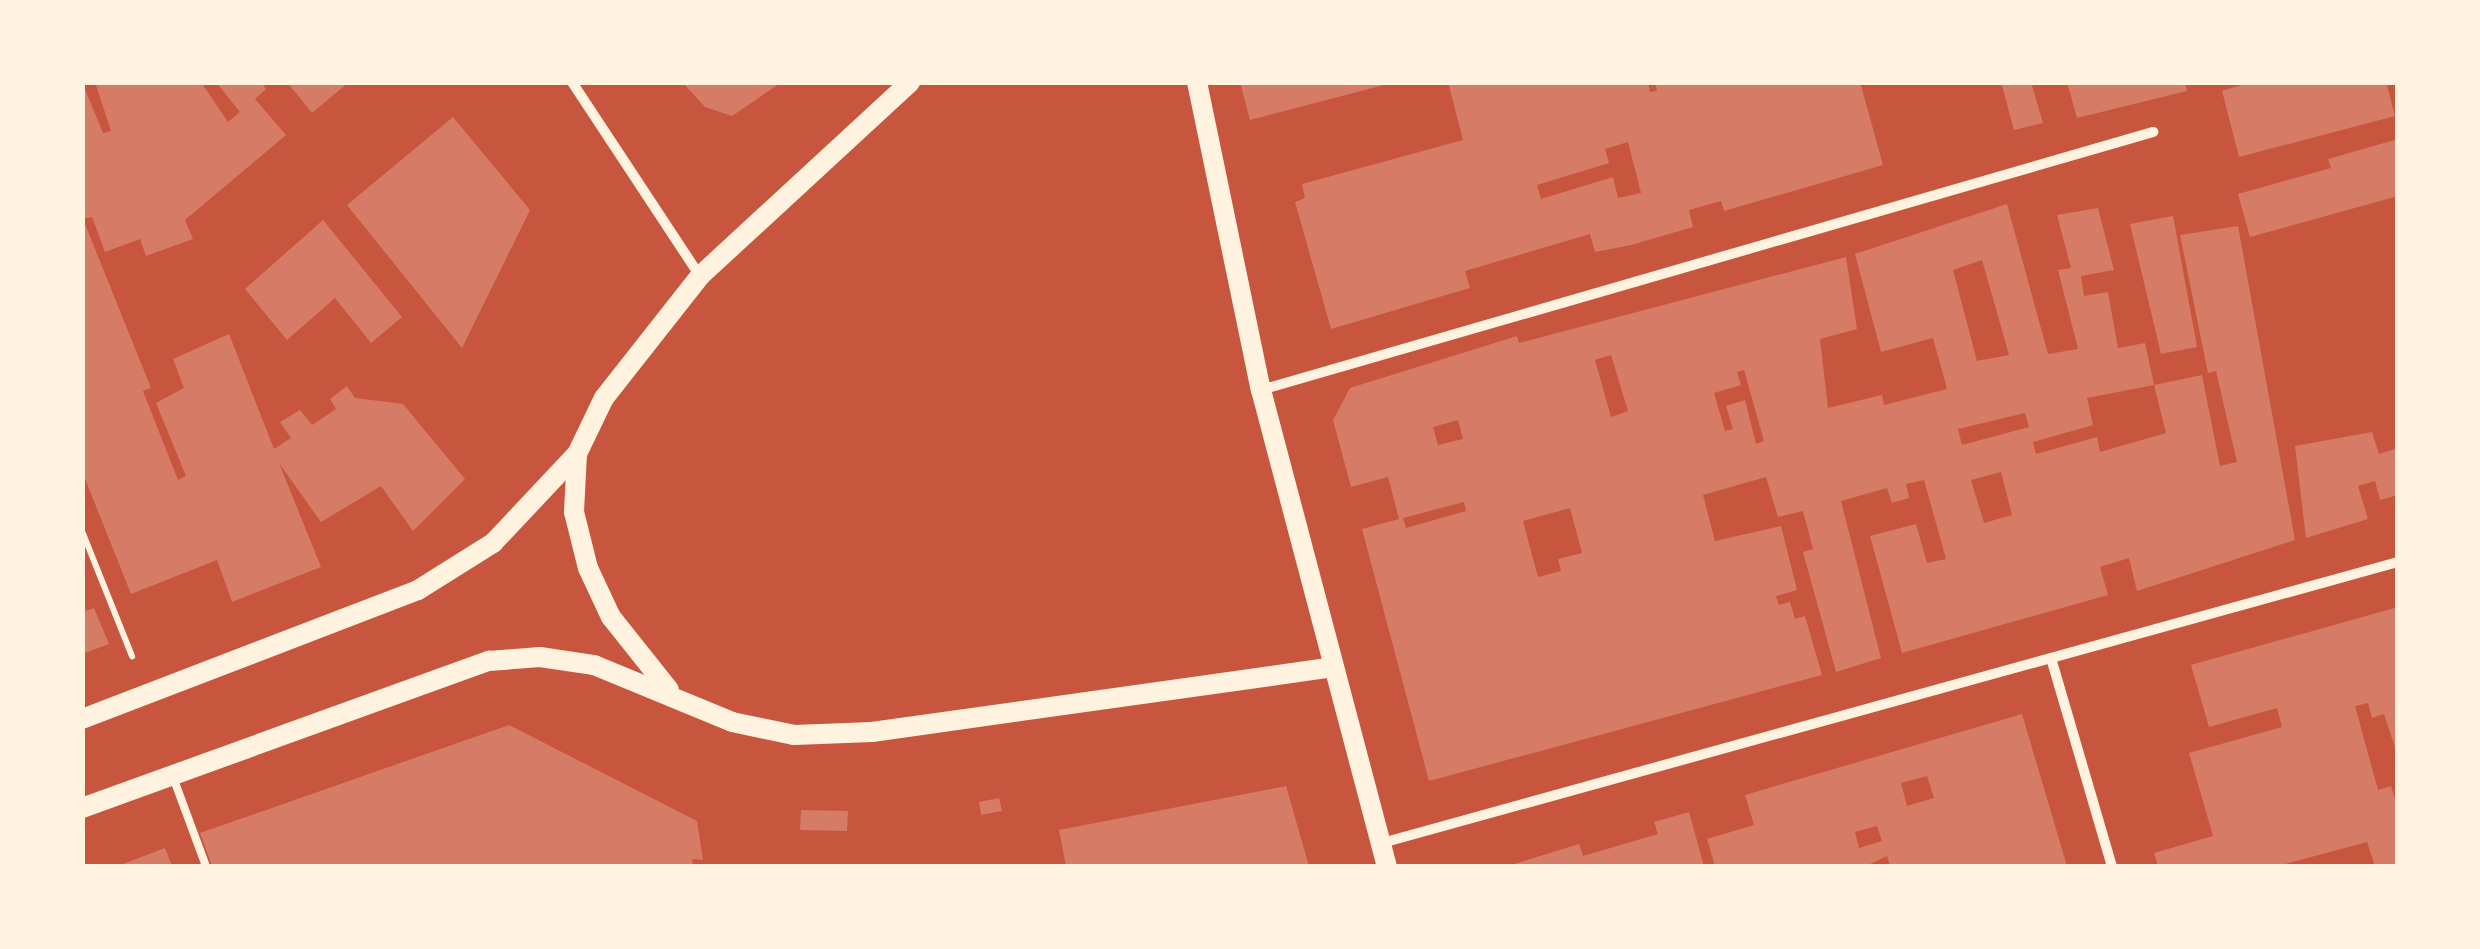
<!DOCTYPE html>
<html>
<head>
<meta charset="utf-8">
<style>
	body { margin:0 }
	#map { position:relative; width:2480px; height:949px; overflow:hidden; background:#c8553d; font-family:Raleway,sans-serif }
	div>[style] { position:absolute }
	.building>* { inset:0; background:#d67c66 }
	.path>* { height:6px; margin:-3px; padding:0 3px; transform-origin:3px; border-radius:3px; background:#fff3e0 }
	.service>* { height:8px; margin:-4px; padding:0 4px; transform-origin:4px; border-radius:4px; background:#fff3e0 }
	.minor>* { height:10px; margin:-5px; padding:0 5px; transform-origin:5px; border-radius:5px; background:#fff3e0 }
	.secondary>* { height:20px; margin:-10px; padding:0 10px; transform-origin:10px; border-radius:10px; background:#fff3e0 }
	span { translate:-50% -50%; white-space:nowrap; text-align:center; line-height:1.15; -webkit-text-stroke:10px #fff3e0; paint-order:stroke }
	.frame { position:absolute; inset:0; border:85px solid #fff3e0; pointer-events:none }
</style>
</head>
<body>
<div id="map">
	<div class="building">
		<div style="clip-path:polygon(82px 82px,103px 133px,111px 131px,95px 82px,201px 82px,228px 122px,240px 112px,216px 82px,261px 82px,266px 89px,255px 99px,286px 135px,185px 220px,193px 239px,146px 256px,140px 239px,105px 252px,92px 217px,83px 219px,151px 388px,143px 391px,178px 480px,186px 476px,156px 403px,184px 388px,173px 359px,229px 334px,274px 449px,291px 438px,280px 422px,300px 410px,312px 425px,336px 409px,330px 399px,347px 386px,355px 398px,403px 404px,465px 479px,413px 531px,381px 486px,321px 522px,279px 463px,321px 567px,232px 602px,217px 560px,131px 594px,82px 471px)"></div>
		<div style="clip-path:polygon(287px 82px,349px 82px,312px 113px)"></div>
		<div style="clip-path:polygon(682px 82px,782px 82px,732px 116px,705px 107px)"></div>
		<div style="clip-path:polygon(1240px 82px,1388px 82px,1388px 84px,1250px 120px)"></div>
		<div style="clip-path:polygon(evenodd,1448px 82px,1648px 82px,1650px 92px,1657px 91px,1655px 82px,1860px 82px,1883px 165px,1724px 211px,1721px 201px,1689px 210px,1693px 227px,1631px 245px,1595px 252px,1590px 234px,1465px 271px,1470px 288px,1331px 329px,1295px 202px,1305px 198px,1302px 184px,1463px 140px,1448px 82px,1628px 142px,1641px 193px,1618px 198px,1613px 177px,1541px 199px,1537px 185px,1609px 163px,1605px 149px,1628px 142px)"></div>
		<div style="clip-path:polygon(2001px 82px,2031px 82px,2043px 123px,2014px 130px)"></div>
		<div style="clip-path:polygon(2067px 82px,2185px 82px,2187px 91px,2077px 118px)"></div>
		<div style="clip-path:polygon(2251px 82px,2386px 82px,2395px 116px,2239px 157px,2222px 91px)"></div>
		<div style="clip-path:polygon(453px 117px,530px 210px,462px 348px,347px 205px)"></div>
		<div style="clip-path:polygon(2398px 139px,2398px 196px,2250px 237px,2238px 194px,2331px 168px,2328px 159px)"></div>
		<div style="clip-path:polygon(evenodd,2007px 204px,2048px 354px,2078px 349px,2058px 270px,2071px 268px,2057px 215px,2098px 208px,2114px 270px,2081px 276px,2084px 296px,2108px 292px,2118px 348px,2145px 343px,2154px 385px,2087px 398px,2093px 425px,2033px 442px,2036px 454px,2097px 437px,2100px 452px,2166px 433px,2154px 385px,2202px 375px,2220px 466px,2237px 462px,2216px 371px,2208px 373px,2180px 235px,2238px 226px,2295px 540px,2137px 591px,2129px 558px,2100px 567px,2108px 595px,1902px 653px,1870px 536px,1916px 524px,1927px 563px,1946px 559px,1924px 480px,1906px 484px,1909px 498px,1892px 503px,1887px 488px,1841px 501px,1881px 658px,1836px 672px,1803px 552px,1813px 549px,1803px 511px,1778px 517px,1766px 477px,1703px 495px,1715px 541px,1781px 526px,1797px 590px,1776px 596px,1779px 605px,1790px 602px,1795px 619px,1805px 616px,1822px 675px,1429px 781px,1362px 529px,1399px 519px,1388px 477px,1351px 487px,1333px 420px,1350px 388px,1517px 336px,1519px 343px,1846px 257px,1857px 329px,1820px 339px,1828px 408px,1882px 395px,1884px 405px,1947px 389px,1933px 338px,1881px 352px,1855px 254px,2007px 204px,1982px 260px,2009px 355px,1977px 361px,1953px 270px,1982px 260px,2007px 204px,1611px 355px,1628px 411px,1611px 417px,1595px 360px,1611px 355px,2007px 204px,1744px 370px,1764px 441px,1756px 444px,1745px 400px,1726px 406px,1733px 429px,1725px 431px,1714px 393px,1741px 385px,1737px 372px,1744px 370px,2007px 204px,2025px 413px,2029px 427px,1962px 445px,1958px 429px,2025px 413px,2007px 204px,1458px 420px,1463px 439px,1438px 445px,1433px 427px,1458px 420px,2007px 204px,2001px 472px,2012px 515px,1984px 523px,1971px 480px,2001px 472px,2007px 204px,1464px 502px,1466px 511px,1406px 528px,1403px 518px,1464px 502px,2007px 204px,1570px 508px,1582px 553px,1558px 559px,1561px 571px,1538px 577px,1523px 521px,1570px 508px)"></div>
		<div style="clip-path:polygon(2173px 216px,2197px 347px,2161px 354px,2130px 224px)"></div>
		<div style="clip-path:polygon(323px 220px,402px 317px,371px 343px,335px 298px,287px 340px,245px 289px)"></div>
		<div style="clip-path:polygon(2372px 432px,2379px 454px,2398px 448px,2398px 495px,2380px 500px,2375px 481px,2358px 486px,2368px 519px,2306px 538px,2295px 446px)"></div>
		<div style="clip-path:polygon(82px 603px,86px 611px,94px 608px,109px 644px,82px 654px)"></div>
		<div style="clip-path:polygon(2398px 607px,2398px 757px,2384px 714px,2372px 718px,2368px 703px,2355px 706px,2378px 790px,2391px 786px,2398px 808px,2398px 866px,2375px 866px,2367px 842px,2278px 866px,2158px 866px,2154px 853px,2213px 836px,2189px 753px,2282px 727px,2277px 708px,2209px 727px,2191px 665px)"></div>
		<div style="clip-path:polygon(evenodd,2022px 714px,2067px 866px,1890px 866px,1887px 856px,1866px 866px,1715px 866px,1707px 839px,1754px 825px,1745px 795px,2022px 714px,1927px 776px,1934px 798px,1907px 806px,1901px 783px,1927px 776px,2022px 714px,1877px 826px,1882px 841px,1859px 848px,1855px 832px,1877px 826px)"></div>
		<div style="clip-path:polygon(509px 725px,697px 821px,703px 860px,692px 859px,693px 866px,212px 866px,200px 833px)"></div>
		<div style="clip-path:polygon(1286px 786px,1309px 866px,1066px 866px,1059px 830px)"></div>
		<div style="clip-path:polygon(999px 798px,1002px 811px,981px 815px,979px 802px)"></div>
		<div style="clip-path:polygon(801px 810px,848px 811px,847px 831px,800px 830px)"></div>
		<div style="clip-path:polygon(1689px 812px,1704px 866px,1508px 866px,1579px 844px,1583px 856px,1658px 834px,1654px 822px)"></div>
		<div style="clip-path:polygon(165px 848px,172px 866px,124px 866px,123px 864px)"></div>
	</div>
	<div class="path">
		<div style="left:82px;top:531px;width:135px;rotate:68.2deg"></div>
	</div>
	<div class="service">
		<div style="left:173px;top:777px;width:95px;rotate:69.7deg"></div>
	</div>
	<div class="minor">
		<div style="left:572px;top:82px;width:232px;rotate:56.6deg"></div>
		<div style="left:1261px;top:390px;width:929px;rotate:-16.13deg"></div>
		<div style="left:2051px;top:658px;width:217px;rotate:73.7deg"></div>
		<div style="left:1382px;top:843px;width:1054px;rotate:-15.46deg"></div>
	</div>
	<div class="secondary">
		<div style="left:1197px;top:82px;width:315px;rotate:78.3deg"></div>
		<div style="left:1261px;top:390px;width:492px;rotate:75.2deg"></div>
		<div style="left:577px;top:454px;width:58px;rotate:93deg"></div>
		<div style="left:574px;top:512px;width:58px;rotate:76deg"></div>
		<div style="left:588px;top:568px;width:54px;rotate:64.9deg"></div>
		<div style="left:611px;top:617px;width:93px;rotate:51.5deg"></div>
		<div style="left:82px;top:719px;width:360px;rotate:-21deg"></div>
		<div style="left:418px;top:590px;width:89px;rotate:-32.1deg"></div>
		<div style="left:493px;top:543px;width:122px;rotate:-46.7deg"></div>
		<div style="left:577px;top:454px;width:62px;rotate:-64.3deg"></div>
		<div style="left:604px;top:398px;width:155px;rotate:-51.8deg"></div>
		<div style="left:700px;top:276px;width:286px;rotate:-42.7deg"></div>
		<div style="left:82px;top:808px;width:433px;rotate:-19.9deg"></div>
		<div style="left:489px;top:661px;width:51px;rotate:-4.5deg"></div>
		<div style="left:540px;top:657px;width:55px;rotate:8.4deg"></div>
		<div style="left:594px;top:665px;width:149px;rotate:22.4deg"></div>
		<div style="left:732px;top:722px;width:63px;rotate:11.8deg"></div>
		<div style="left:794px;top:735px;width:78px;rotate:-2.2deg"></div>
		<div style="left:872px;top:732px;width:462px;rotate:-8deg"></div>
	</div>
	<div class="frame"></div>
</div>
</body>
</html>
